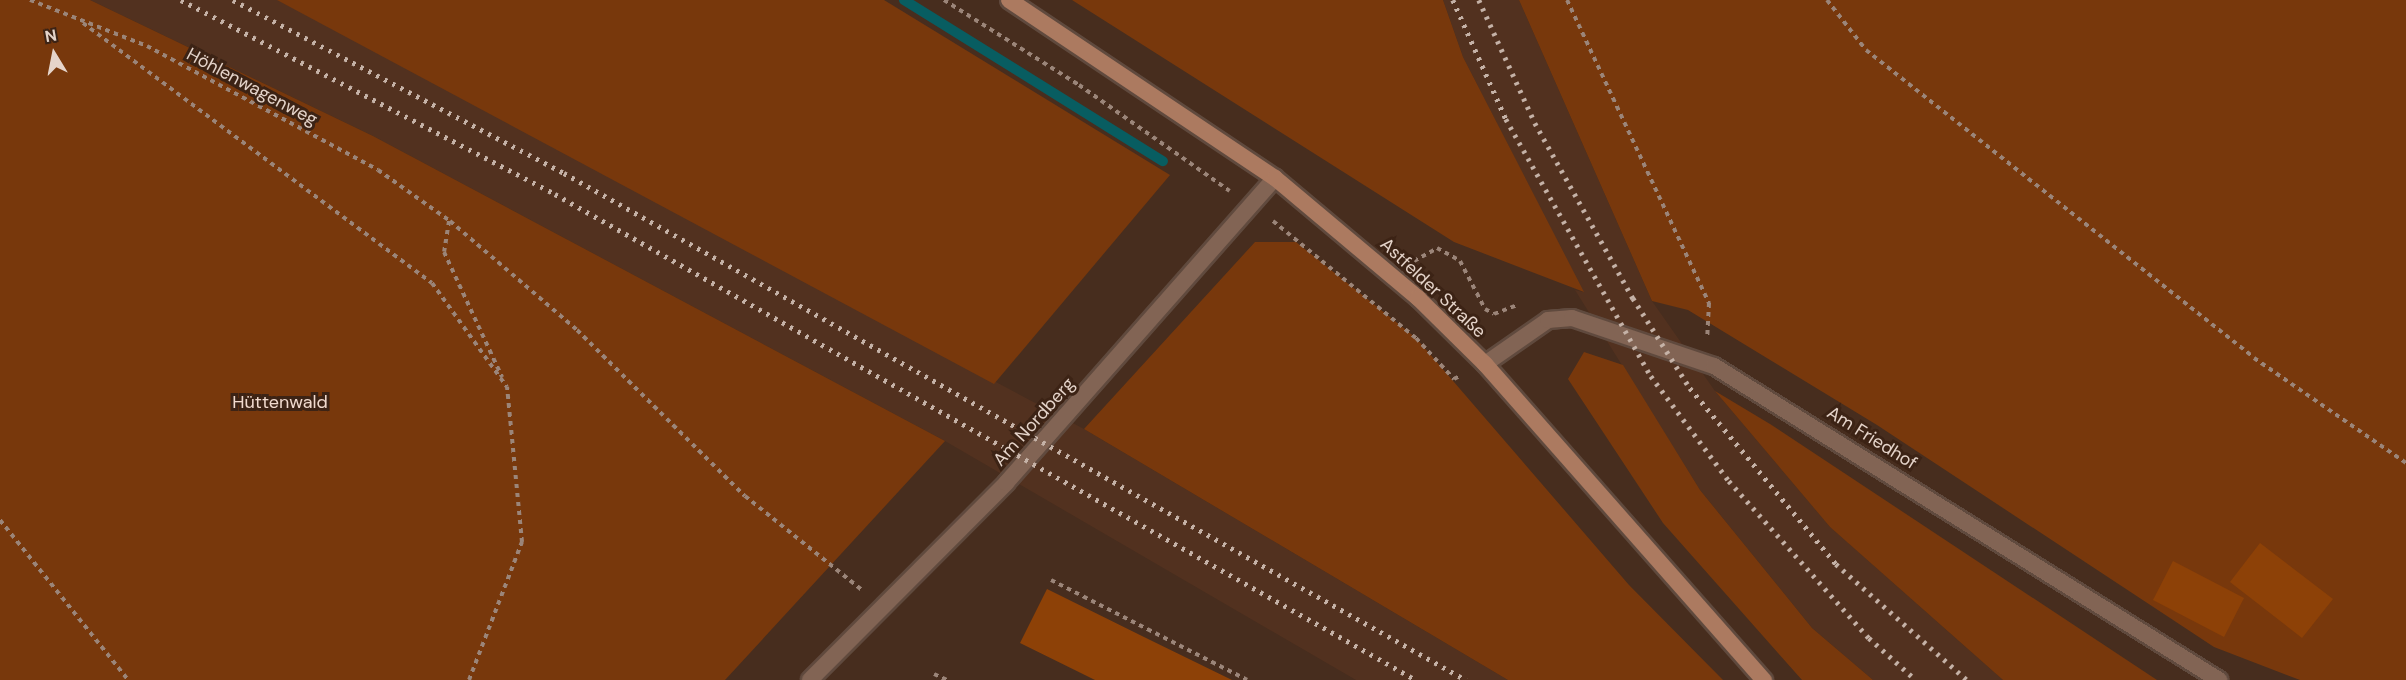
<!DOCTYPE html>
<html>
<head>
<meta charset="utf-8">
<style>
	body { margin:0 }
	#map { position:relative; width:2406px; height:680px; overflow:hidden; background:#472d1e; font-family:"DM Sans",sans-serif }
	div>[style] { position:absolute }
	.built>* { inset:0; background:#52311f }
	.green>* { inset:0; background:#78380c }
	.stream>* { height:10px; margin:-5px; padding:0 5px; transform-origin:5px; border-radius:5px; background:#085d61 }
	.building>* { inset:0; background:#8d4107 }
	.path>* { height:4px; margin-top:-2px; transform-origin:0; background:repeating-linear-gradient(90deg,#9b8579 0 4.5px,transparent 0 9px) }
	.roads { filter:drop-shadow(2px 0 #604a3e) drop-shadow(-2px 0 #604a3e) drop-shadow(0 2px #604a3e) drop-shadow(0 -2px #604a3e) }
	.minor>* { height:16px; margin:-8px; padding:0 8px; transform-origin:8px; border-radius:8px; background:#826454 }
	.primary>* { height:16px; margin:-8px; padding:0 8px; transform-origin:8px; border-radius:8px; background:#ac7a60 }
	.rail>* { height:4.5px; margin-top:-2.25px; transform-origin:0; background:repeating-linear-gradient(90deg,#c5b2a7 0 3px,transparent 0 9px) }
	span { translate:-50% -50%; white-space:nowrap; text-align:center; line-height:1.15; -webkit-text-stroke:6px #3c2315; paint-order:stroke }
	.street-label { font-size:18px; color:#e5d4ca }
	.park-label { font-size:18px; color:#f1dace }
	.north { position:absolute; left:24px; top:24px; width:60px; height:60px; -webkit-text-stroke:4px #3c2315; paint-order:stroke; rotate:350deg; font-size:16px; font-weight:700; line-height:24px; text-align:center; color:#e5d4ca }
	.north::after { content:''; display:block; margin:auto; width:21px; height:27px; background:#e5d4ca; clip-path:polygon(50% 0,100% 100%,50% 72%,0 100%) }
</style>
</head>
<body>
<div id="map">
	<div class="built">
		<div style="clip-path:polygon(90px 0,278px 0,1084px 429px,1508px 680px,1356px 680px,945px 441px,373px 136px)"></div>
		<div style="clip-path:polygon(1443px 0,1519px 0,1652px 301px,1715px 391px,1830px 527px,2003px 680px,1873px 680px,1812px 628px,1700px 490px,1575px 290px,1583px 292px,1463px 57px)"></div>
	</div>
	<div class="green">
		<div style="clip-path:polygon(0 0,90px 0,373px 136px,945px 441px,725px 680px,0 680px)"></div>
		<div style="clip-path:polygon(277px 0,884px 0,1170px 175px,994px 384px)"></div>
		<div style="clip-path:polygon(1072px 0,1443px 0,1463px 57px,1584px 292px,1454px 242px)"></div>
		<div style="clip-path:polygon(1519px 0,2406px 0,2406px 680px,2300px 680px,2214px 647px,1877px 425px,1688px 310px,1652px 301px)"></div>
		<div style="clip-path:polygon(1255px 242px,1296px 242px,1416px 338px,1629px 585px,1723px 680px,1508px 680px,1084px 429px)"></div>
		<div style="clip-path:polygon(1584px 352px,1623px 365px,1700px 490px,1812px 628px,1873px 680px,1802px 680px,1663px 523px,1568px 379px)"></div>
		<div style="clip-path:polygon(1715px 391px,1770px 424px,2157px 680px,2003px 680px,1830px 527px)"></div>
	</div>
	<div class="stream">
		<div style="left:904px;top:0;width:305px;rotate:31.9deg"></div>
	</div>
	<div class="building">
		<div style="clip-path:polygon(2260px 543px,2333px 599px,2302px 638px,2230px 582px)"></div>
		<div style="clip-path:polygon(2173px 561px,2244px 598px,2224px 637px,2153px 600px)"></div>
		<div style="clip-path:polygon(1047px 589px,1144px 637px,1232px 680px,1095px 680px,1020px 643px)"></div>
	</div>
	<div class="path">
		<div style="left:30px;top:0;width:126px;rotate:21.5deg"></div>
		<div style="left:147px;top:46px;width:262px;rotate:28.2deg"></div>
		<div style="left:378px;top:170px;width:88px;rotate:35.3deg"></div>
		<div style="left:450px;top:221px;width:167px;rotate:40.6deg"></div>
		<div style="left:577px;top:330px;width:236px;rotate:44.7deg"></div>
		<div style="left:745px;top:496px;width:151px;rotate:38.8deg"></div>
		<div style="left:944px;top:0;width:160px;rotate:32.2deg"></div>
		<div style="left:1079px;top:85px;width:184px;rotate:35.1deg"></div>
		<div style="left:1567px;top:0;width:335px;rotate:64.9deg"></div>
		<div style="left:1709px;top:303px;width:34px;rotate:93deg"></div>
		<div style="left:1827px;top:0;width:63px;rotate:52deg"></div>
		<div style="left:1866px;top:50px;width:495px;rotate:38.4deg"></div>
		<div style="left:2254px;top:358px;width:185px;rotate:34.6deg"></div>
		<div style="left:83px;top:23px;width:435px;rotate:36.7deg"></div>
		<div style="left:432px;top:283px;width:128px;rotate:54.2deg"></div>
		<div style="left:449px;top:221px;width:31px;rotate:99deg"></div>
		<div style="left:444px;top:252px;width:138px;rotate:65.1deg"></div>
		<div style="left:1273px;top:221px;width:185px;rotate:39.3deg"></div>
		<div style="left:1416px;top:338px;width:56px;rotate:47.2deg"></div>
		<div style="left:1454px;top:379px;width:7px;rotate:-27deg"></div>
		<div style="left:1414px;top:261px;width:26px;rotate:-29deg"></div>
		<div style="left:1437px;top:248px;width:26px;rotate:29deg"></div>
		<div style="left:1460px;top:261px;width:54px;rotate:62.5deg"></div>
		<div style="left:1485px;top:309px;width:10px;rotate:29deg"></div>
		<div style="left:1494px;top:314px;width:26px;rotate:-21deg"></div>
		<div style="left:0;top:520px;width:205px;rotate:51.3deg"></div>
		<div style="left:1051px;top:580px;width:220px;rotate:27deg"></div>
		<div style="left:934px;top:674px;width:14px;rotate:25deg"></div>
		<div style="left:469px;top:680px;width:148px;rotate:-69deg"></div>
		<div style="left:522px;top:542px;width:156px;rotate:-95.5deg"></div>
	</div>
	<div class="roads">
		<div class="minor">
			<div style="left:1485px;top:364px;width:77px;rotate:-34.9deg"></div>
			<div style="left:1548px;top:320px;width:24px;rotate:-5deg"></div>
			<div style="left:1572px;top:318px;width:150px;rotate:18.7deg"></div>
			<div style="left:1714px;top:366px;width:595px;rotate:31.87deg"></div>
			<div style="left:810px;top:680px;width:278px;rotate:-45.1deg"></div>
			<div style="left:1006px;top:483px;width:407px;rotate:-48.6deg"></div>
		</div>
		<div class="primary">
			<div style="left:1009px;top:0;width:320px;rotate:33.8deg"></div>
			<div style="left:1275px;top:178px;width:187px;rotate:40deg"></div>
			<div style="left:1418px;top:298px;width:94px;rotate:44.6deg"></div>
			<div style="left:1485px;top:364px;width:422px;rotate:48.6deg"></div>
		</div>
	</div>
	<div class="rail">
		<div style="left:181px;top:0;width:421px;rotate:27.4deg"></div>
		<div style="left:555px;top:194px;width:989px;rotate:29.44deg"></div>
		<div style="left:233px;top:0;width:373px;rotate:27.6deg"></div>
		<div style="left:564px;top:173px;width:1035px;rotate:29.34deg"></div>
		<div style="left:1453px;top:0;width:130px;rotate:66deg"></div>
		<div style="left:1506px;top:119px;width:295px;rotate:60.6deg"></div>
		<div style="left:1651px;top:376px;width:131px;rotate:53.4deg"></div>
		<div style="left:1729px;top:481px;width:210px;rotate:48.3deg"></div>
		<div style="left:1869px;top:638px;width:63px;rotate:41.8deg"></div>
		<div style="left:1479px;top:0;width:135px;rotate:65.5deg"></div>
		<div style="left:1535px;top:123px;width:201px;rotate:60.8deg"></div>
		<div style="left:1633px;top:298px;width:107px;rotate:57.7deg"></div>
		<div style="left:1690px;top:388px;width:229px;rotate:50.3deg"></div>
		<div style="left:1836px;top:564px;width:175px;rotate:41.5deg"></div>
	</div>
	<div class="street-label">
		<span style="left:252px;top:87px;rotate:28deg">Höhlenwagenweg</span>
		<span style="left:1433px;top:288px;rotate:43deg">Astfelder Straße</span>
		<span style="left:1034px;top:422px;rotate:-48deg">Am Nordberg</span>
		<span style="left:1872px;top:438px;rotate:32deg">Am Friedhof</span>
	</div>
	<div class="park-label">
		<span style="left:280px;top:402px">Hüttenwald</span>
	</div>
	<div class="north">N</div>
</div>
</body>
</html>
